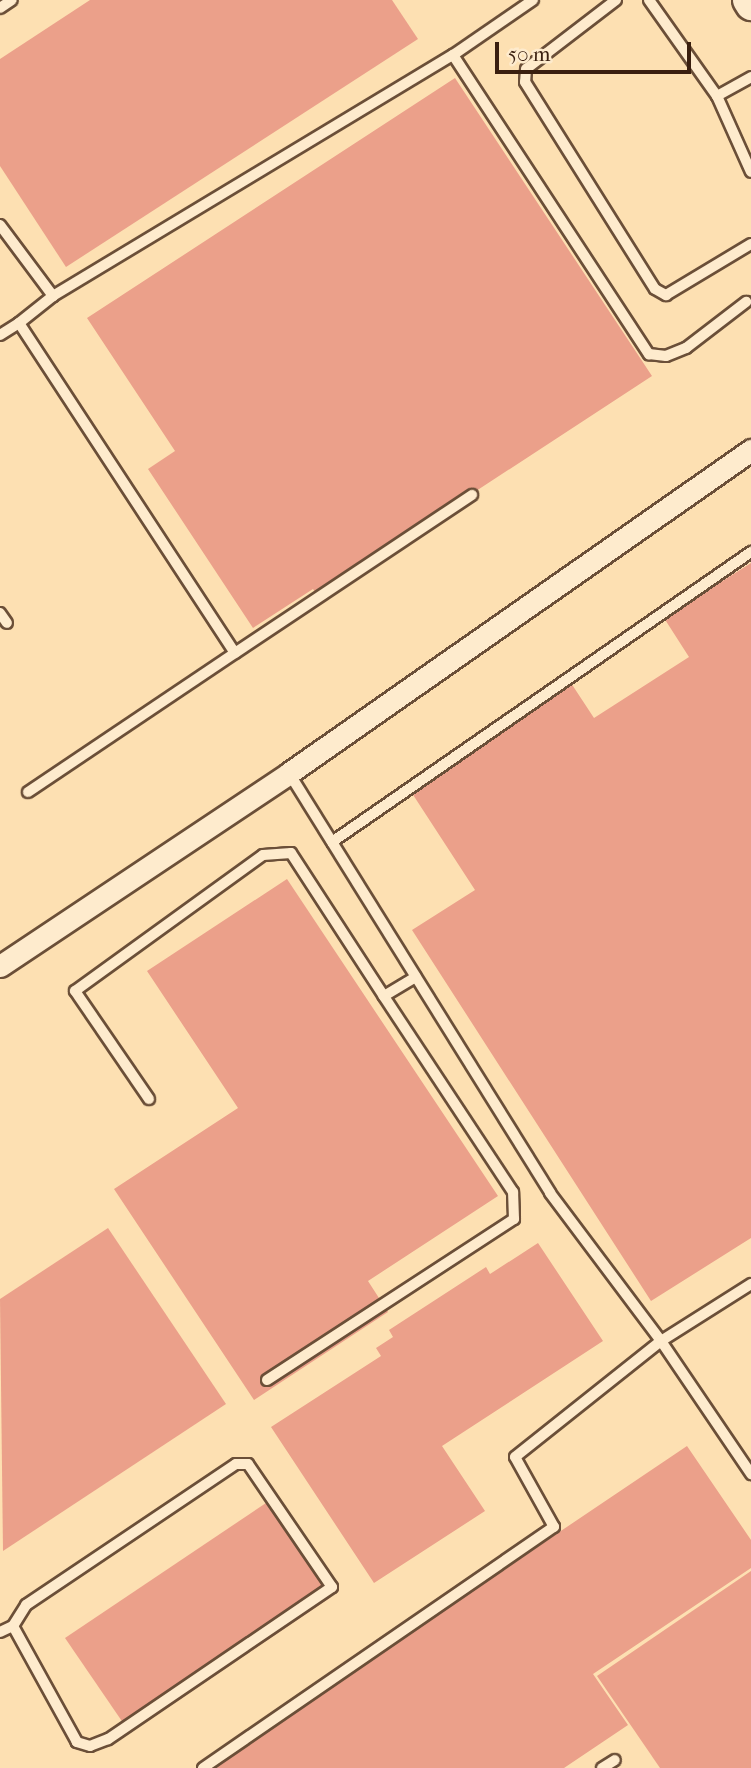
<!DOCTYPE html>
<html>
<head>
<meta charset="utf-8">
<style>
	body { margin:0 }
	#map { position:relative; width:751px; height:1768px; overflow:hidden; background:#fde0b2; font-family:"IM FELL French Canon",serif }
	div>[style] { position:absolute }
	.building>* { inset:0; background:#eba08a }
	.roads { filter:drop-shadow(2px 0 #6b4f38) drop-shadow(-2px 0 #6b4f38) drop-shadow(0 2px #6b4f38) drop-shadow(0 -2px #6b4f38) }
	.lane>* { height:10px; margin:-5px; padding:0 5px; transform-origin:5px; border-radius:5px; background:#feebcd }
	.street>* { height:21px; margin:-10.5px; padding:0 10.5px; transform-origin:10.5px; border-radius:10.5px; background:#feebcd }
	.secondary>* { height:30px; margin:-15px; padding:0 15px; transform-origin:15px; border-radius:15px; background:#feebcd }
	span { translate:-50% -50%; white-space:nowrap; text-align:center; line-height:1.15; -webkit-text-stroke:5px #feebcd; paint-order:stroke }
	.scale { position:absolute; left:495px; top:42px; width:196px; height:32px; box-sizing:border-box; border:4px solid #3a1f0f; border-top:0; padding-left:9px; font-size:21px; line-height:24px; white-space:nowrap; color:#3a1f0f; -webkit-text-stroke:5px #feebcd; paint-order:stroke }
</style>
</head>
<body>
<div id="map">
	<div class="building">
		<div style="clip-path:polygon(90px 0,392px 0,418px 39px,66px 267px,0 166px,0 59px)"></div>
		<div style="clip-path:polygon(455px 78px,652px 376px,317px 595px,313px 589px,253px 628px,148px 469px,175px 451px,87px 318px)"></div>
		<div style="clip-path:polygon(751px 563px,751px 1238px,651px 1301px,412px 930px,475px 890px,406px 784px,569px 680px,594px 718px,689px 657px,664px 618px)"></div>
		<div style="clip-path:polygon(287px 879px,498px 1196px,368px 1281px,388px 1312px,254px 1400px,114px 1189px,238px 1108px,147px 971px)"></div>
		<div style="clip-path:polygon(108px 1228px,226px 1404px,3px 1551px,0 1299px)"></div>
		<div style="clip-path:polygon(538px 1243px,603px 1341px,442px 1446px,485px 1511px,374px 1583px,271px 1427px,381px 1356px,376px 1348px,393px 1337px,389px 1330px,486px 1267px,490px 1274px)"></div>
		<div style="clip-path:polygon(687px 1446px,751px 1540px,751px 1568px,593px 1674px,628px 1725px,564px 1768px,209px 1768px)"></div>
		<div style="clip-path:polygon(266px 1503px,331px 1597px,130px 1733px,65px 1638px)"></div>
		<div style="clip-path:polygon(751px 1571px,751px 1768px,660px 1768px,597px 1676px)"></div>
	</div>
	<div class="roads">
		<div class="lane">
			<div style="left:616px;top:0;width:113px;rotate:142.5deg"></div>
			<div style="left:526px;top:69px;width:13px;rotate:94deg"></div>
			<div style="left:525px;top:82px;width:244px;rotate:57.9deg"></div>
			<div style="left:655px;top:289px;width:13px;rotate:29deg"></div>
			<div style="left:666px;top:295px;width:99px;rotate:-31deg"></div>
			<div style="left:649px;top:0;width:118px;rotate:54.7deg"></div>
			<div style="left:717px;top:96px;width:83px;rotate:65.9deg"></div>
			<div style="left:0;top:8px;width:14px;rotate:-34deg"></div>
			<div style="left:453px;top:55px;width:358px;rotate:56.8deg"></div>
			<div style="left:649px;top:354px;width:17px;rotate:7deg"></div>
			<div style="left:666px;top:356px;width:22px;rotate:-22deg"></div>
			<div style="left:686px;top:348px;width:76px;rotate:-37.5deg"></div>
			<div style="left:717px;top:96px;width:39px;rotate:-29deg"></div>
			<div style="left:0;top:225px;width:89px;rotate:53.3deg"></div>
			<div style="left:19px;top:323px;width:43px;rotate:-38.5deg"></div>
			<div style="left:53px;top:296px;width:467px;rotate:-31.1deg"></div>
			<div style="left:453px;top:55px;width:97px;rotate:-34.5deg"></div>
			<div style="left:0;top:335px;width:22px;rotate:-32deg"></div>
			<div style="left:19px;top:323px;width:394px;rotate:56.8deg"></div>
			<div style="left:235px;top:653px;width:285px;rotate:-33.7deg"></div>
			<div style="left:0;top:613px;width:12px;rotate:55deg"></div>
			<div style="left:289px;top:773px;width:494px;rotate:58.1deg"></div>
			<div style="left:550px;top:1193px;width:185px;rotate:53.1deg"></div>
			<div style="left:661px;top:1341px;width:107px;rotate:-32.3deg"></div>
			<div style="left:28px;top:792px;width:249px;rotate:-33.9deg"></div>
			<div style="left:332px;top:842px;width:510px;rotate:-34.69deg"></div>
			<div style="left:149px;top:1099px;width:131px;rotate:-124.4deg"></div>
			<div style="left:75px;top:991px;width:232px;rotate:-35.9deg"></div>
			<div style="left:263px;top:855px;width:28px;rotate:-4deg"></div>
			<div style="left:291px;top:853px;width:171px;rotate:57deg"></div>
			<div style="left:384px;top:996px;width:37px;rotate:-31deg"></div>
			<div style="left:267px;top:1380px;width:295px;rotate:-33.1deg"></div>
			<div style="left:514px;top:1219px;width:27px;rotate:-92deg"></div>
			<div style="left:513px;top:1192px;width:235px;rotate:-123.4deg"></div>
			<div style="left:236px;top:1464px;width:12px"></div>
			<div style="left:248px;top:1464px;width:149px;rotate:55.7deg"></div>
			<div style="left:332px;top:1587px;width:271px;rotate:145.8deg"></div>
			<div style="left:108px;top:1739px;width:19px;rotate:159deg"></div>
			<div style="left:90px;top:1746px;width:14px;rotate:-163deg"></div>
			<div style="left:77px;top:1742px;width:132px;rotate:-118.9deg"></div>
			<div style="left:13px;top:1626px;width:25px;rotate:-58deg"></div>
			<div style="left:26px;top:1605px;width:253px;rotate:-33.9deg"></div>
			<div style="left:0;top:1632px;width:14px;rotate:-25deg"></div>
			<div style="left:203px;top:1768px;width:426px;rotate:-34.5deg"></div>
			<div style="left:554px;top:1527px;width:80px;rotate:-119.1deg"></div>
			<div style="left:515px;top:1457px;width:186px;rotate:-38.5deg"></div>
			<div style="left:661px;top:1341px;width:161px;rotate:55.9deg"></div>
			<div style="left:602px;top:1768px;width:15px;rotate:-32deg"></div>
		</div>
		<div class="street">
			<div style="left:0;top:966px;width:348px;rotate:-33.7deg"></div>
			<div style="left:289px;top:773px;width:564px;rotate:-34.96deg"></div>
		</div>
		<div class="secondary">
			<div style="left:748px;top:0;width:6px;rotate:59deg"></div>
		</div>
	</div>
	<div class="scale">50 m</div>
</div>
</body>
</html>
